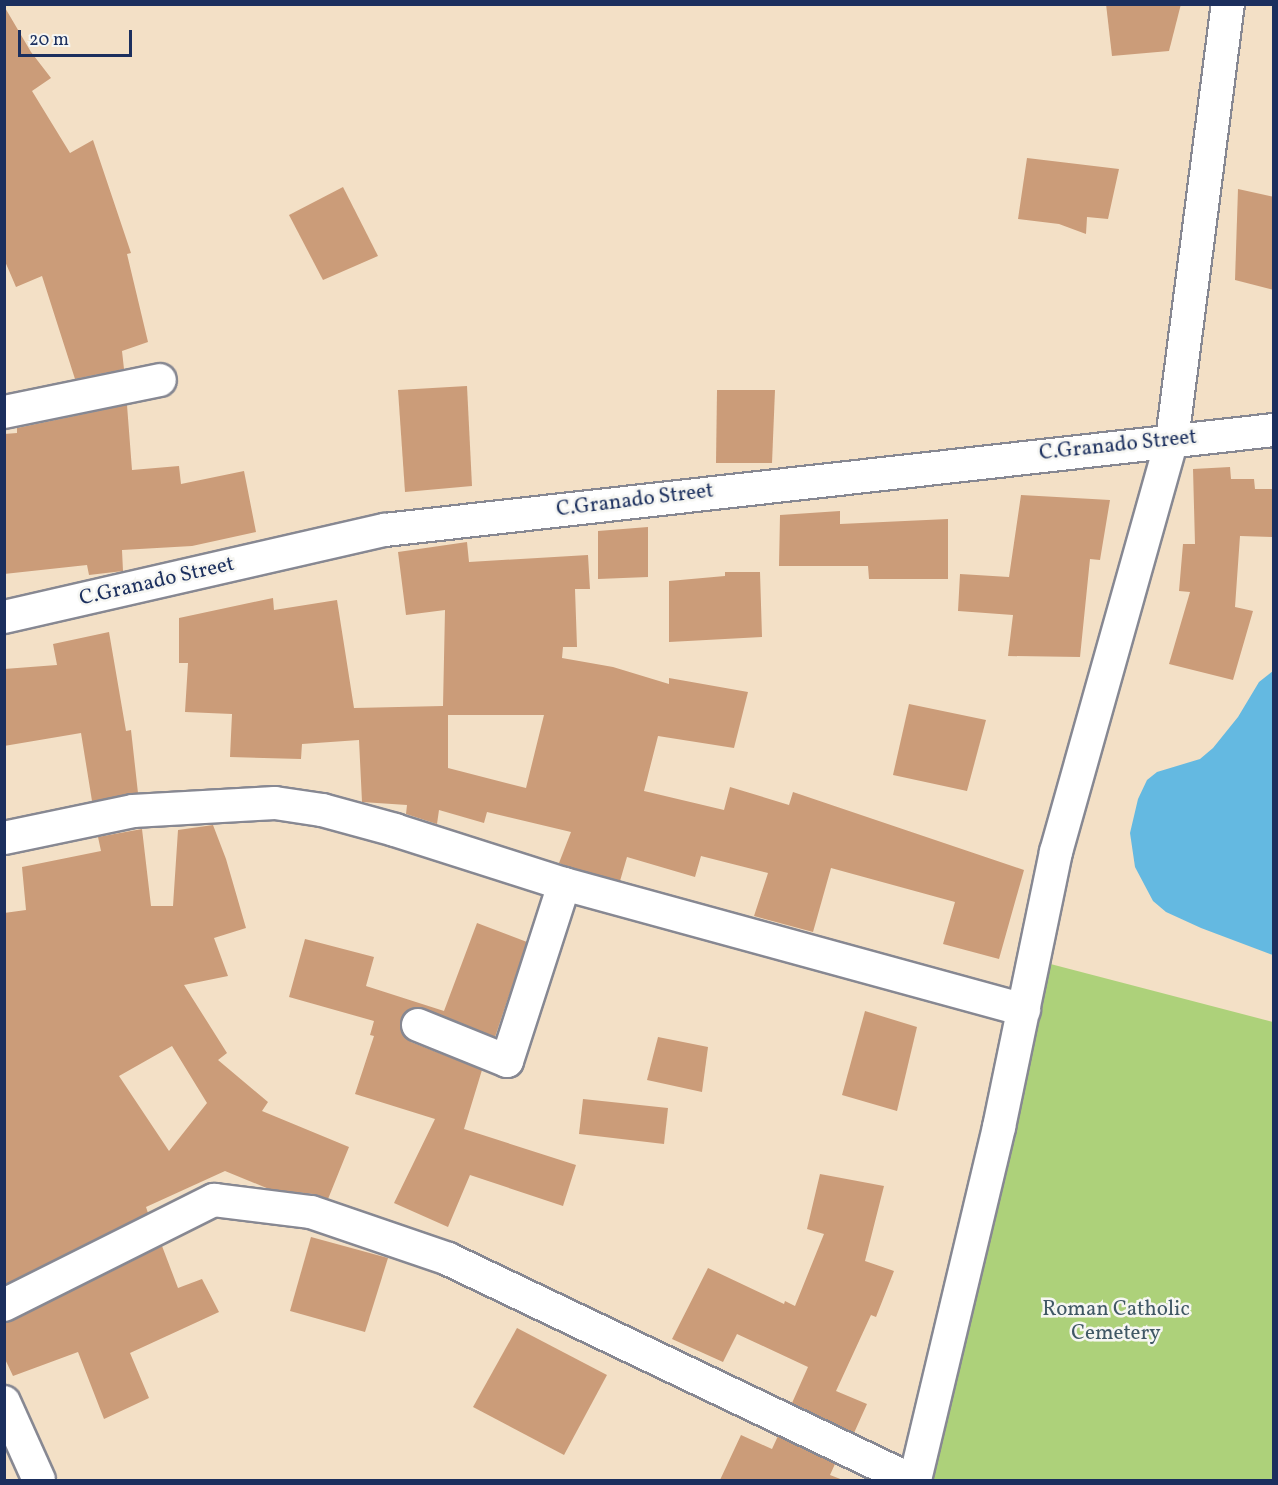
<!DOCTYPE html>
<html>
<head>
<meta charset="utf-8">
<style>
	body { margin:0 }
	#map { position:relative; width:1278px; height:1485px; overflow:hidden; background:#f3e0c6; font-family:Vollkorn,serif }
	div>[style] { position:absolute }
	.green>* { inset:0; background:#add17a }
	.water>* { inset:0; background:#64b9e1 }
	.building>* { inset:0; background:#cb9c79 }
	.roads { filter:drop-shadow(2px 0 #878892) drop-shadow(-2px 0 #878892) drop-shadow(0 2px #878892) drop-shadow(0 -2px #878892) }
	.street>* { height:32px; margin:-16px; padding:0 16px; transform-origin:16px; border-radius:16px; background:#fff }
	span { translate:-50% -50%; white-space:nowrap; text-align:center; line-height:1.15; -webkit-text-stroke:5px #f6f6f2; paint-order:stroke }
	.street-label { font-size:21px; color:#1b2f5e }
	.park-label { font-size:21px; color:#405865 }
	.frame { position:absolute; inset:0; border:6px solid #1b2f5e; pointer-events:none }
	.scale { position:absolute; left:18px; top:30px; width:114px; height:27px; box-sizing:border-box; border:3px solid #1b2f5e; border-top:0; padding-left:8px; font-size:18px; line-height:21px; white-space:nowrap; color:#1b2f5e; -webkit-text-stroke:4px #f6f6f2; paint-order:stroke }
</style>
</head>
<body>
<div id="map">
	<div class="green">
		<div style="clip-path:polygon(1039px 961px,1273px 1022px,1273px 1480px,917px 1480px)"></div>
	</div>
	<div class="water">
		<div style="clip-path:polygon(1273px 671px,1273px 955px,1201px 928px,1166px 912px,1153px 901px,1135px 867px,1130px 833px,1138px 799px,1147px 780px,1157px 772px,1200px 759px,1213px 748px,1238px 717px,1259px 682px)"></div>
	</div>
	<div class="building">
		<div style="clip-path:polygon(1106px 4px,1181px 4px,1169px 51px,1112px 56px)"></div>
		<div style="clip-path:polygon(4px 6px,31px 52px,51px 78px,32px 91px,70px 153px,93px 140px,131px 253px,127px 254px,148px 342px,122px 351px,124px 369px,75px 379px,42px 276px,16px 287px,4px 259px)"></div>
		<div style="clip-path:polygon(1027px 158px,1119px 169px,1108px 219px,1087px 217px,1086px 234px,1059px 224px,1018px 219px)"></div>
		<div style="clip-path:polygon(343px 187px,378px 256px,323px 280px,289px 215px)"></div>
		<div style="clip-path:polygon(1238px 189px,1274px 197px,1274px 290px,1235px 280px)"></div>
		<div style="clip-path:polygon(467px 386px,472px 486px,405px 492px,398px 390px)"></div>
		<div style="clip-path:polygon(717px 390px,775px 390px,772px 463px,716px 463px)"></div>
		<div style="clip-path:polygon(127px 405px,132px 470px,179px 466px,181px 484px,244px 471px,256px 532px,192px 546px,122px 550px,123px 571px,89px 575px,87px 565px,4px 574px,4px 434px,17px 433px,17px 428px)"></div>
		<div style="clip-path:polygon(1230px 467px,1231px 479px,1254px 479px,1255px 489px,1272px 489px,1272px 537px,1240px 536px,1235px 607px,1253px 611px,1233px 680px,1169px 664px,1190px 592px,1179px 591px,1183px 544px,1195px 544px,1193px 469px)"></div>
		<div style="clip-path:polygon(1021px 495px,1110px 500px,1100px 560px,1090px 559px,1080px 657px,1008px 656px,1013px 615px,958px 611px,960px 574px,1009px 577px)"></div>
		<div style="clip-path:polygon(840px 511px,840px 524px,948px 519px,948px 579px,869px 579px,868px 566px,779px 566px,780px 515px)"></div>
		<div style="clip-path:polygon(648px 527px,648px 577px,598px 579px,598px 531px)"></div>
		<div style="clip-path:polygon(evenodd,467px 542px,469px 562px,588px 555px,590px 589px,575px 589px,577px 647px,563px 647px,562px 658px,613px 667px,669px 684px,669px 678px,748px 692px,734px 748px,658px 736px,644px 791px,724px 810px,730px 787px,789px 805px,793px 792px,1024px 870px,999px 959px,943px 944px,955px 902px,831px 868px,813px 932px,754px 916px,768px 873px,701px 856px,695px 877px,627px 857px,620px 881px,569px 867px,559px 863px,571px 832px,487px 812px,484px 823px,439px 810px,437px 824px,406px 814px,407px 805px,362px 802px,359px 740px,302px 744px,301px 759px,230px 757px,232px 714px,185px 712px,188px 663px,179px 663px,179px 618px,273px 598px,274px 610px,337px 600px,354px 708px,443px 706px,445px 610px,406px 615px,398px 552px,467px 542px,448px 715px,544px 715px,526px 788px,448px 768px,448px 715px)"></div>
		<div style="clip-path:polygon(725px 572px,760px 572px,762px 637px,669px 642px,669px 581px,725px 576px)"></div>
		<div style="clip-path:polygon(109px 632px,126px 731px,131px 730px,138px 793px,92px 801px,81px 733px,4px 746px,4px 669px,57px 665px,53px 644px)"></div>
		<div style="clip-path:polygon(909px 704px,986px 720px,967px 791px,893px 775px)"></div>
		<div style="clip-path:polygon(evenodd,213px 825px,226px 859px,246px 928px,214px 938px,228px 976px,184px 985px,227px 1053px,218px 1060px,268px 1102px,262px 1111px,349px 1147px,328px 1199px,313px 1194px,269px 1189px,225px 1171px,146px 1207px,148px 1213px,4px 1285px,4px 913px,26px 910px,22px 867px,101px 851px,98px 837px,142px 829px,151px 906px,173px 906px,178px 830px,213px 825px,172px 1046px,207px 1103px,169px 1151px,119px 1076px,172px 1046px)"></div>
		<div style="clip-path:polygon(477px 923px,527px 942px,495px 1037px,416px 1007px,407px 1011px,401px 1019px,400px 1028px,404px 1036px,411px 1042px,482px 1070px,464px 1129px,576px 1165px,563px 1206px,470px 1175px,448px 1227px,394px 1203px,435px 1119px,355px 1094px,374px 1036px,370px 1035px,374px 1021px,289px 997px,305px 939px,374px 957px,366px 986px,444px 1011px)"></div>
		<div style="clip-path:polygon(865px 1011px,917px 1027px,897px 1111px,842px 1095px)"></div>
		<div style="clip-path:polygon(658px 1037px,708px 1047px,702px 1092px,647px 1080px)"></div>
		<div style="clip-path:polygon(583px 1099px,668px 1108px,664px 1144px,579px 1134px)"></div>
		<div style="clip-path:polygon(820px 1174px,884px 1186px,865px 1261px,894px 1271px,876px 1317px,871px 1315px,836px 1391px,867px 1404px,854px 1433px,792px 1403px,808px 1367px,737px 1334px,723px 1362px,672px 1339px,708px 1268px,784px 1304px,785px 1301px,795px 1306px,824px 1234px,807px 1229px)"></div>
		<div style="clip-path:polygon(311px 1237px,388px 1258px,365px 1332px,290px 1311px)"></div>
		<div style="clip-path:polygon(162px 1246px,178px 1288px,202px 1279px,219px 1312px,130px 1353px,149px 1398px,104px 1419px,78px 1352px,13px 1376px,4px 1357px,4px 1323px)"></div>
		<div style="clip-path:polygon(517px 1328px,607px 1375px,564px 1455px,473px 1407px)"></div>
		<div style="clip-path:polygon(741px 1435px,772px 1449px,778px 1436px,835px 1464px,830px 1475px,843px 1480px,720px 1480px)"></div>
	</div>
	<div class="roads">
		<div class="street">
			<div style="left:4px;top:412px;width:159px;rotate:-11.6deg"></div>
			<div style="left:4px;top:617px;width:391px;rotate:-12.9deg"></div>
			<div style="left:385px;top:530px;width:895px;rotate:-6.42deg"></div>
			<div style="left:4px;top:838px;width:132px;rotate:-11.8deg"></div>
			<div style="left:133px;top:811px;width:142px;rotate:-3.2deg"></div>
			<div style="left:275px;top:803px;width:48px;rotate:8.5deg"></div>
			<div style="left:322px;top:810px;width:76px;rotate:15.3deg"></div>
			<div style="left:395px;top:830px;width:177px;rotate:17.7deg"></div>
			<div style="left:564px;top:884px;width:477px;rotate:15.3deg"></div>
			<div style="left:418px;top:1025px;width:96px;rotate:22deg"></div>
			<div style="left:507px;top:1061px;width:186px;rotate:-72.1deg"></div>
			<div style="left:4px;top:1305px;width:235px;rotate:-26.6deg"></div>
			<div style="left:214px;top:1200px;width:98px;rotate:7.1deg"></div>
			<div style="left:311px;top:1212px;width:145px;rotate:18.9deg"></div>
			<div style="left:448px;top:1259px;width:513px;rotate:25.52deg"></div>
			<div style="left:4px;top:1402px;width:85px;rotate:65.8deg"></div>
			<div style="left:915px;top:1480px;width:363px;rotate:-76.6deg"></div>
			<div style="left:999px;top:1127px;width:281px;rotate:-78.3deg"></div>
			<div style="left:1056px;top:852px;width:428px;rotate:-74.3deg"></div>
			<div style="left:1172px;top:440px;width:440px;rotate:-82.7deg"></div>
		</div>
	</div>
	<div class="street-label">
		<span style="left:1118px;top:446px;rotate:-6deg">C.Granado Street</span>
		<span style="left:635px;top:501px;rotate:-7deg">C.Granado Street</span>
		<span style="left:157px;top:582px;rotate:-13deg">C.Granado Street</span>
	</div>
	<div class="park-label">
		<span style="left:1116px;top:1322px">Roman Catholic<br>Cemetery</span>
	</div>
	<div class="frame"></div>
	<div class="scale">20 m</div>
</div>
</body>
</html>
